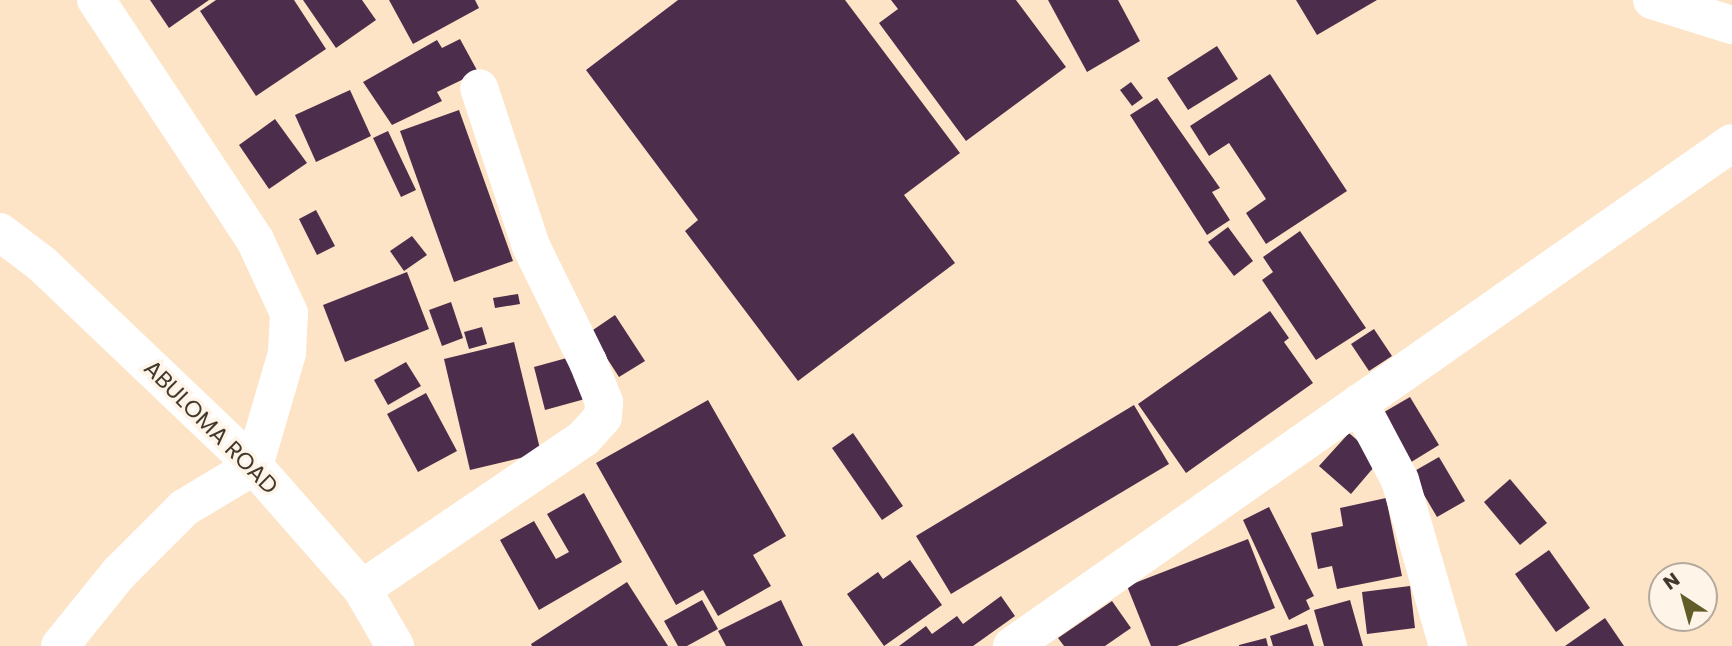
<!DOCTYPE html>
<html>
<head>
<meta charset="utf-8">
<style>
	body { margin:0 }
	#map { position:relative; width:1732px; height:646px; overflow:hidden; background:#fde4c6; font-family:Poppins,sans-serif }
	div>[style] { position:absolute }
	.building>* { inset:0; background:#4d2d4c }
	.minor>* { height:38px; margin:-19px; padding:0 19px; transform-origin:19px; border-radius:19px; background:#fff }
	span { translate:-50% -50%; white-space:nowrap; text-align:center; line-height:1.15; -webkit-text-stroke:7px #fef4e8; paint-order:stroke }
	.street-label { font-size:23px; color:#42382c }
	.north { position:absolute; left:1648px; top:562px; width:70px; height:70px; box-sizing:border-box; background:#fef4e8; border:2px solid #b3a99d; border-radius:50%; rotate:324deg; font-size:19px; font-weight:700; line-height:28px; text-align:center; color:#42382c }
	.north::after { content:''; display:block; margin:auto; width:24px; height:32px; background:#635c29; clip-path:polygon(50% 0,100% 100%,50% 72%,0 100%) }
</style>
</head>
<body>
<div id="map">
	<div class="building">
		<div style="clip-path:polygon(150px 0,209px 0,169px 28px)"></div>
		<div style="clip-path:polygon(216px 0,294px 0,326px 49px,256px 96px,200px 11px)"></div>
		<div style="clip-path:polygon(303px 0,362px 0,376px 20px,336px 48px)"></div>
		<div style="clip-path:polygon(389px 0,475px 0,479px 8px,413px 44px)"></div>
		<div style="clip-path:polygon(678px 0,845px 0,960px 153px,904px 195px,955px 263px,798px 381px,685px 231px,698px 220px,586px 70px)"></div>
		<div style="clip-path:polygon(891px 0,1016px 0,1066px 67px,966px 141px,879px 23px,898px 9px)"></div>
		<div style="clip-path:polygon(1048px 0,1118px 0,1140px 41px,1087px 72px)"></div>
		<div style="clip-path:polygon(1296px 0,1377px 0,1317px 35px)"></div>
		<div style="clip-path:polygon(460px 39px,478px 72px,437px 92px,442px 101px,392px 125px,363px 82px,437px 40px,442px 48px)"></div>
		<div style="clip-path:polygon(1217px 46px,1238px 79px,1188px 110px,1167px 78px)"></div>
		<div style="clip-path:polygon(1270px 74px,1347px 191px,1266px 244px,1246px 213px,1266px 199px,1229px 143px,1209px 156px,1190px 126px)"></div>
		<div style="clip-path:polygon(1131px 82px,1143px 98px,1132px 106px,1120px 90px)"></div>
		<div style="clip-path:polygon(350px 90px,371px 136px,316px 162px,295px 115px)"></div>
		<div style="clip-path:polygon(1157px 98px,1220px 188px,1212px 192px,1230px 220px,1207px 235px,1130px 115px)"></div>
		<div style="clip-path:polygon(459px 110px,513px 261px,454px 282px,400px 131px)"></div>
		<div style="clip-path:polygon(275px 119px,307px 163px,269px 189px,239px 145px)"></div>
		<div style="clip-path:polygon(388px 131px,416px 190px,401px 197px,373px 138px)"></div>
		<div style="clip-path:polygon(316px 210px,335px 246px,317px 255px,299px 219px)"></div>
		<div style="clip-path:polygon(1228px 227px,1253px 261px,1234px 276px,1208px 242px)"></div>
		<div style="clip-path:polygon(1300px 231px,1366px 328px,1316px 360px,1262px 280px,1273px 272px,1263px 257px)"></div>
		<div style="clip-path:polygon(412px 236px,427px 255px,404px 271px,390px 251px)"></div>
		<div style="clip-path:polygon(407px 272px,429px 329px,345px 362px,323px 305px)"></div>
		<div style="clip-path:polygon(518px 294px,520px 304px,495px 308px,493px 298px)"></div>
		<div style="clip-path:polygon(451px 302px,463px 338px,442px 346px,429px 310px)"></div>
		<div style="clip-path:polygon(1270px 311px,1289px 338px,1284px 342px,1313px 383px,1186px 473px,1138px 404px)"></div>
		<div style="clip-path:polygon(615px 315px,645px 361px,619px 377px,590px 332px)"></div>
		<div style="clip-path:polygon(482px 327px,487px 344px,469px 349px,464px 332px)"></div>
		<div style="clip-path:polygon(1374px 329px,1392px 356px,1369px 371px,1351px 344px)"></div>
		<div style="clip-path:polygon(514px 342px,541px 453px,470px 470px,444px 359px)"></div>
		<div style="clip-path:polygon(574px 356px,585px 399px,545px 410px,534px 367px)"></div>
		<div style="clip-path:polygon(406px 362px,421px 386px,388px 405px,374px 380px)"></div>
		<div style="clip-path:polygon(426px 393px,457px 451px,418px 472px,387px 414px)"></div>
		<div style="clip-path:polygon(1410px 397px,1439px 445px,1408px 464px,1379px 415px)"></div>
		<div style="clip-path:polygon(708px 400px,786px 536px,753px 555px,771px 586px,718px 616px,703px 590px,676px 605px,596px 463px)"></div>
		<div style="clip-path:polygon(1134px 405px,1169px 464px,951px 594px,916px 536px)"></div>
		<div style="clip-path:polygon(853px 433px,903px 506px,882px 520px,832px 448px)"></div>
		<div style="clip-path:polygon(1349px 433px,1380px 460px,1351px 494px,1319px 466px)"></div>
		<div style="clip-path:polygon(1439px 457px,1465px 501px,1437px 517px,1411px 473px)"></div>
		<div style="clip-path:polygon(1510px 479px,1547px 523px,1520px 545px,1484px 502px)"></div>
		<div style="clip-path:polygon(584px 493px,622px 562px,539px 610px,500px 540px,534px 521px,556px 559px,569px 552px,547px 514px)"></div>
		<div style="clip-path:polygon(1386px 498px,1402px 576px,1337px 589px,1332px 566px,1318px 569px,1311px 533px,1343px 526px,1340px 508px)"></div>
		<div style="clip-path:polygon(1269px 507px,1314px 596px,1306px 600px,1310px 609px,1289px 620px,1243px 520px)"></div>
		<div style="clip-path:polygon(1248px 539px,1275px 608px,1177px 646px,1151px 646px,1127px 586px)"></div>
		<div style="clip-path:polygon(1549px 550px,1590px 608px,1556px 632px,1515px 574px)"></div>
		<div style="clip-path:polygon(910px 560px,942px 605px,884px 646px,847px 594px,878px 572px,883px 579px)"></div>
		<div style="clip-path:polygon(627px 582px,668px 646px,532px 646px,531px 644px)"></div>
		<div style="clip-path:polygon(1410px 586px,1415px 628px,1367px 634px,1362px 592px)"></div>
		<div style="clip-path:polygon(1001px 596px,1015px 616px,973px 646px,899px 646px,926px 626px,932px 634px,957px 616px,963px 624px)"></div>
		<div style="clip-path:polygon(702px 600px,718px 629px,687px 646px,678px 646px,664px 621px)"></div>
		<div style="clip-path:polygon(781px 600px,803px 646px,726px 646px,718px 631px)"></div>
		<div style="clip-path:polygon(1350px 600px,1363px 646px,1324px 646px,1314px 610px)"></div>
		<div style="clip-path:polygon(1112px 601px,1131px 628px,1105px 646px,1064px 646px,1058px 638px)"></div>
		<div style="clip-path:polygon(1605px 618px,1624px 646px,1565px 646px)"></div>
		<div style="clip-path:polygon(1307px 624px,1314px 646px,1273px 646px,1270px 636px)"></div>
		<div style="clip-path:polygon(1266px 638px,1268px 646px,1239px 646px,1239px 645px)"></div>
	</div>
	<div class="minor">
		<div style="left:1652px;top:0;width:84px;rotate:17.4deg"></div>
		<div style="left:0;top:232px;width:53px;rotate:37.3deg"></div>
		<div style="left:42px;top:264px;width:293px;rotate:43.6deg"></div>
		<div style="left:254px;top:466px;width:164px;rotate:48.7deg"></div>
		<div style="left:362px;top:589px;width:66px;rotate:59.9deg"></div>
		<div style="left:1359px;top:403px;width:87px;rotate:62deg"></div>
		<div style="left:1400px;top:480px;width:173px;rotate:73.9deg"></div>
		<div style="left:362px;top:589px;width:268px;rotate:-34.2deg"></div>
		<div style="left:584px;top:438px;width:28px;rotate:-48deg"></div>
		<div style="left:603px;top:417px;width:15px;rotate:-86deg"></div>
		<div style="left:604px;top:402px;width:43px;rotate:-111.8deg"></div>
		<div style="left:588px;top:362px;width:129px;rotate:-116.2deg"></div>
		<div style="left:531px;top:246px;width:166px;rotate:-108.2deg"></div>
		<div style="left:60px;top:646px;width:94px;rotate:-51.1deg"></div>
		<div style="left:119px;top:573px;width:92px;rotate:-45deg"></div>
		<div style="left:184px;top:508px;width:82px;rotate:-31deg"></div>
		<div style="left:254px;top:466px;width:118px;rotate:-73.7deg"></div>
		<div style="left:287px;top:353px;width:40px;rotate:-87.1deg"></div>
		<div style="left:289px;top:313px;width:81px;rotate:-115deg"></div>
		<div style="left:255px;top:240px;width:288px;rotate:-123.5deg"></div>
		<div style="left:1012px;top:646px;width:878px;rotate:-34.94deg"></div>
	</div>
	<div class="street-label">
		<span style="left:211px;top:427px;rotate:45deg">ABULOMA ROAD</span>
	</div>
	<div class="north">N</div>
</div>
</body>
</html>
